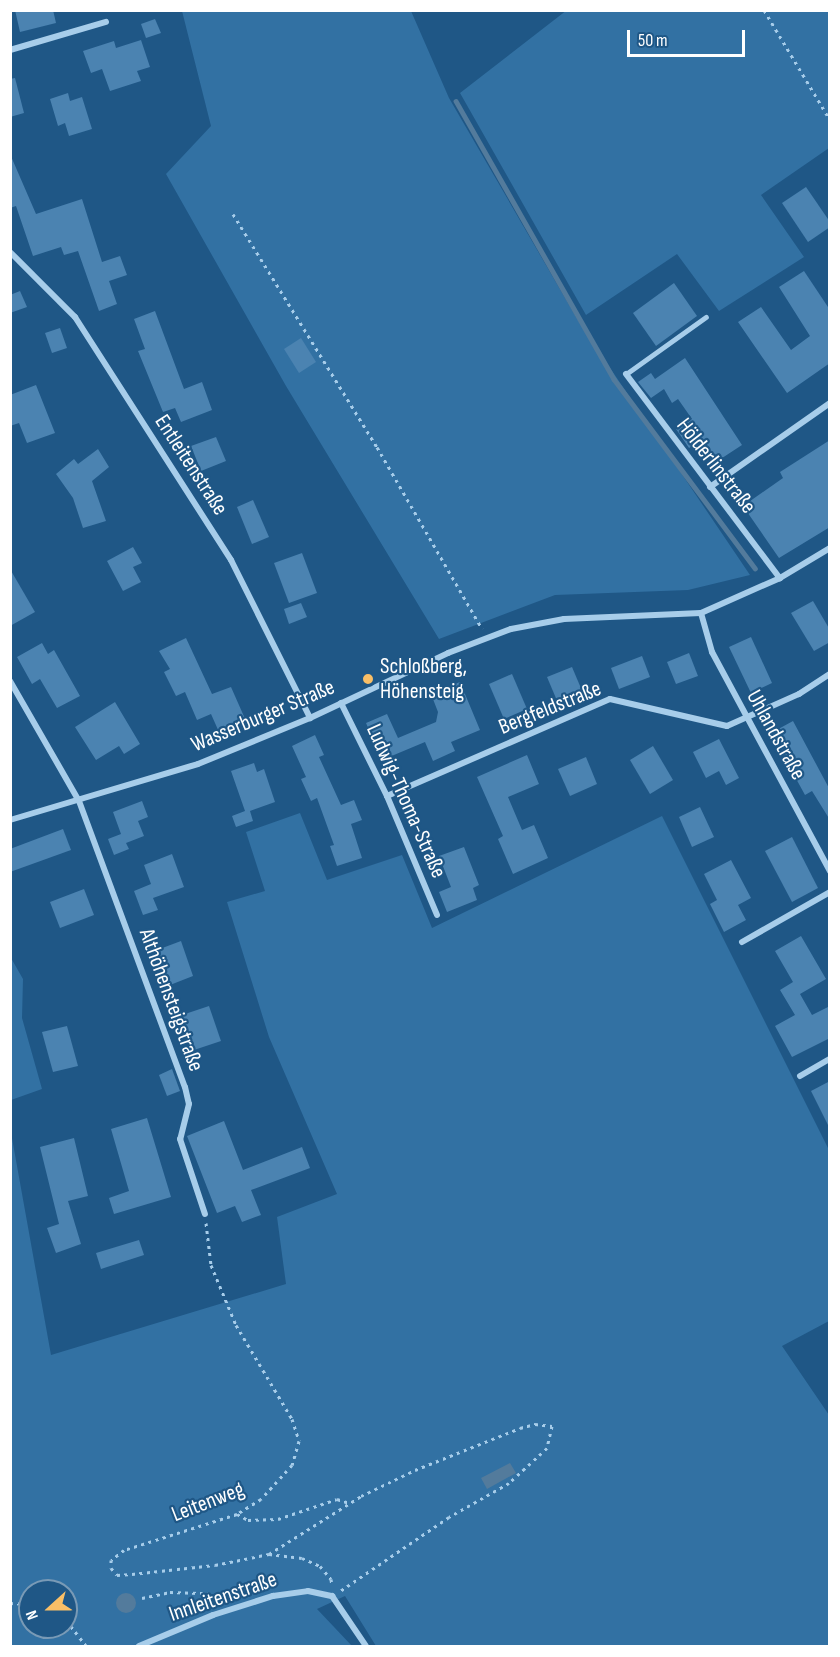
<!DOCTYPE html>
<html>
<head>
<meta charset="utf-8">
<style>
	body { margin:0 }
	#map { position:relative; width:840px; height:1657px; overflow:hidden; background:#1f5786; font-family:"Sofia Sans Condensed",sans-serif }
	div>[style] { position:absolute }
	.green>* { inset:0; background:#3271a3 }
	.water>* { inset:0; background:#537b9c }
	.round { border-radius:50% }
	.stream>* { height:4.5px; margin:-2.25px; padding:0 2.25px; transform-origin:2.25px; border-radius:2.25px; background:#537b9c }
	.building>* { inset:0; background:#4b83b1 }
	.path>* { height:3px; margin-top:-1.5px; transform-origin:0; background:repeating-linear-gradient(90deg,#a7cdea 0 3px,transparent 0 7.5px) }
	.service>* { height:4.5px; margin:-2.25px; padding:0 2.25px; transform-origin:2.25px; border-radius:2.25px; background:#a7cdea }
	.minor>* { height:6px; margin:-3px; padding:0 3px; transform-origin:3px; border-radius:3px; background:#a7cdea }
	.dots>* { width:16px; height:16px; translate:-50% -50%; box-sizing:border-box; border:3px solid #1f5786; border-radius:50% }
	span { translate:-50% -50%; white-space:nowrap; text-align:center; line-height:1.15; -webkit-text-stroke:4.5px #1f5786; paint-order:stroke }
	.street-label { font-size:22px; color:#fff }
	.poi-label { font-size:22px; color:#fff }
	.left { translate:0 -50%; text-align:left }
	.frame { position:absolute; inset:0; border:12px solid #fff; pointer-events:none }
	.north { position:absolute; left:18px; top:1579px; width:60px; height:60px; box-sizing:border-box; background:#1f5786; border:2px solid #799ab6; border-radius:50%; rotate:249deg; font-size:16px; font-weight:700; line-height:24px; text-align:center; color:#fff }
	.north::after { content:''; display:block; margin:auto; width:21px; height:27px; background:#f9bf67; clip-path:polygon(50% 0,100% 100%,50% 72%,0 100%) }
	.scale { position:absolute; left:627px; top:30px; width:118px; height:27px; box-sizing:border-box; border:3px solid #fff; border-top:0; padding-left:8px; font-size:18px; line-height:21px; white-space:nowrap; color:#fff; -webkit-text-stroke:4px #1f5786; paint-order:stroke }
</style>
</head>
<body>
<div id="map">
	<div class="green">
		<div style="clip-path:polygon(567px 10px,829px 11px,829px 148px,761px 195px,804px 257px,719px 311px,677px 254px,586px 315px,460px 93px)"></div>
		<div style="clip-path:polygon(182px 11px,411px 11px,449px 98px,579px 322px,750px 575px,688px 590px,555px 595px,439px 639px,286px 386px,166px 174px,211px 126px)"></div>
		<div style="clip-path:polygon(evenodd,300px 813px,327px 880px,402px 855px,432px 928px,662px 816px,829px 1150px,829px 1321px,782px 1346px,829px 1415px,829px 1646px,376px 1646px,345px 1596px,317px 1609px,352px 1646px,11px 1646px,10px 1127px,51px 1355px,286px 1284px,277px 1217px,337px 1194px,269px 1037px,227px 902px,265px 891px,246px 832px,300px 813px,30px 1591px,66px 1591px,66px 1627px,30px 1627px,30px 1591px)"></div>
		<div style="clip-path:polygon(11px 958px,23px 979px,22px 1018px,42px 1089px,11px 1100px)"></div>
	</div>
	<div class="water">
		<div style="clip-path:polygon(510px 1463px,516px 1473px,487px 1489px,481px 1478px)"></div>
		<div class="round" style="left:116px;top:1593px;width:20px;height:20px"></div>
	</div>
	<div class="stream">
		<div style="left:456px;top:101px;width:320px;rotate:60.4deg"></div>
		<div style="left:614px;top:379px;width:236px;rotate:53.3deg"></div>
	</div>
	<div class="building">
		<div style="clip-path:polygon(15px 10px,53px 10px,56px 23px,20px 32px)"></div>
		<div style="clip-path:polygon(155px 19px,161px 33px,146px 38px,141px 24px)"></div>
		<div style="clip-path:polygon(141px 40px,150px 67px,137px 71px,141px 81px,110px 91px,102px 69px,91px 73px,83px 51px,114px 41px,116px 48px)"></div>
		<div style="clip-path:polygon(15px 78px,24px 113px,10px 117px,10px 79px)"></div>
		<div style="clip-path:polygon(68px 93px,70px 101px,82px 97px,92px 129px,69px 136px,65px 123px,58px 126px,50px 99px)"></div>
		<div style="clip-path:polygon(10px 154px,36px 214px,82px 199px,102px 262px,120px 256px,127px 275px,109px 281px,117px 304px,99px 311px,78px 251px,64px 255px,61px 247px,33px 256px,16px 206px,10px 208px)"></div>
		<div style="clip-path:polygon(806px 187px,830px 222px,830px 227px,808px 242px,782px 203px)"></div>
		<div style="clip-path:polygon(804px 271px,830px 310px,830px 363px,787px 393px,738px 322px,761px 307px,791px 350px,810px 336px,779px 287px)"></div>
		<div style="clip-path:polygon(674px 283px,697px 316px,656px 346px,633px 313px)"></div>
		<div style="clip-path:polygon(20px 291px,27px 307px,10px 313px,10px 295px)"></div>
		<div style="clip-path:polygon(155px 311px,184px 389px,202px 382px,212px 410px,181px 422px,175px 408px,163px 412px,138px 351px,145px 349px,134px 319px)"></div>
		<div style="clip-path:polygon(60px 328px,67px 348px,52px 353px,45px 333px)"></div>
		<div style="clip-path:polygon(301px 338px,316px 362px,299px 373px,284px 349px)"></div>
		<div style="clip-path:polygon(685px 358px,742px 445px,716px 462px,703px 440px,689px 448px,676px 429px,692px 419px,678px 399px,672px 403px,664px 389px,651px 398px,638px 382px,651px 373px,655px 379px)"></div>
		<div style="clip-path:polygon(36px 385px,55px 433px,27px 443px,19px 423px,10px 426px,10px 395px)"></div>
		<div style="clip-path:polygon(216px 437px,226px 461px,201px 471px,191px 446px)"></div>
		<div style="clip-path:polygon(830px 440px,830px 527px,779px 558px,743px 506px,783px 478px,780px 472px)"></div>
		<div style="clip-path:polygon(98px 449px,109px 467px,92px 481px,106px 521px,83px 528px,73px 498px,56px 474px,74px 459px,78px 464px)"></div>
		<div style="clip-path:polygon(253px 500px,269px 537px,252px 544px,237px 507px)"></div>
		<div style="clip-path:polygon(133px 547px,142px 563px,133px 567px,141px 582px,123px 591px,107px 561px)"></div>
		<div style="clip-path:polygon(302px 553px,317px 593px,289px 603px,274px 563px)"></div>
		<div style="clip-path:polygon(10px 569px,35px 612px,10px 626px)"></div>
		<div style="clip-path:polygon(813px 601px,830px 630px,830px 642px,814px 651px,791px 613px)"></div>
		<div style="clip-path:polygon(301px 603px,307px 617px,289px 624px,284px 609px)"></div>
		<div style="clip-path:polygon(751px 637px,772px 683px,751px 693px,729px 647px)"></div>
		<div style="clip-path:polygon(186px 638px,212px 694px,231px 687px,246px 721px,219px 732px,211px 714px,197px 720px,185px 692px,176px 696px,164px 672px,170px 669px,159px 651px)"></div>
		<div style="clip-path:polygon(42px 643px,48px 654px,54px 650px,80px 696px,57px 708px,40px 679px,32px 684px,17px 657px)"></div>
		<div style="clip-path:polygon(689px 653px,698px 676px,676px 684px,667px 662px)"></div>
		<div style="clip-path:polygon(642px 656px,650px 677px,619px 689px,611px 668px)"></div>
		<div style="clip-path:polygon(572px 667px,583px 693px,558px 703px,547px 677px)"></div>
		<div style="clip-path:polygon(512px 674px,527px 709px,504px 719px,489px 684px)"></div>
		<div style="clip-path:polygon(460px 682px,480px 730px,451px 742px,455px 751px,433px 761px,425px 742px,382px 760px,366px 723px,387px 714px,398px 738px,436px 722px,438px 712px,431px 694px)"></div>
		<div style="clip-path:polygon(115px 702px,140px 744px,124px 754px,119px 746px,96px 760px,75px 727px)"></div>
		<div style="clip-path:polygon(793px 721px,830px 790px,830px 820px,812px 791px,805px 795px,771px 733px)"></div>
		<div style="clip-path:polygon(315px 735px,324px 755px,319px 757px,341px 805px,354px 800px,362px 820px,351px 824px,362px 858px,337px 866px,330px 846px,334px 845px,317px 798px,311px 801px,301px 779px,306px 777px,292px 746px)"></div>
		<div style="clip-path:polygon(719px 739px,739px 778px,726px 785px,719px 771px,706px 778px,693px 752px)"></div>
		<div style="clip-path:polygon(653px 746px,673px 780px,650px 794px,630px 760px)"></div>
		<div style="clip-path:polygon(527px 755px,539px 784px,508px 797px,522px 830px,534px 825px,548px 858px,513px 874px,498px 839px,503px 836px,477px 777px)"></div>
		<div style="clip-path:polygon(586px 757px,597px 784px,570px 796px,558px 769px)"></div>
		<div style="clip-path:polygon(254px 763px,257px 772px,264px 769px,275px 802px,250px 811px,253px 821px,236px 827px,232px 816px,245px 811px,231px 771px)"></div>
		<div style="clip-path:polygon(142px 801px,148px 817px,138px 821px,144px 836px,126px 843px,129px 849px,114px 855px,108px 839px,121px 834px,113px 812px)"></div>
		<div style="clip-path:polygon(700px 807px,714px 837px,692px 847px,679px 817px)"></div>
		<div style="clip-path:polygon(63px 829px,71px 850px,10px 872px,10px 849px)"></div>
		<div style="clip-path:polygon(792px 837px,818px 888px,792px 902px,765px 851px)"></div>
		<div style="clip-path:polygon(464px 847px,479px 885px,473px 888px,477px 900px,447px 912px,439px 892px,451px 887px,439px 856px)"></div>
		<div style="clip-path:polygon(172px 854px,184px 887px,153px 898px,158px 910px,143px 915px,134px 891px,151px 884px,144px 865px)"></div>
		<div style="clip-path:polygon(731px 860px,751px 898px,738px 905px,746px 920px,724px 932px,710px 904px,717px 900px,704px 874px)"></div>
		<div style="clip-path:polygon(84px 889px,94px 915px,60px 928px,50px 902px)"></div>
		<div style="clip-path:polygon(801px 936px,826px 979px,800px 994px,812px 1015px,830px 1006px,830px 1038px,792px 1057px,775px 1026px,795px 1015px,780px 990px,793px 982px,775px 951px)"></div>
		<div style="clip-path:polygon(181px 941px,193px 976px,170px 985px,157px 950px)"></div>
		<div style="clip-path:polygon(209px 1006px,221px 1041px,194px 1050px,182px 1015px)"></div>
		<div style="clip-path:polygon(67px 1026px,78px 1066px,53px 1072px,42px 1032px)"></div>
		<div style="clip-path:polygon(172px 1069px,180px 1091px,167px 1096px,159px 1075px)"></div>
		<div style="clip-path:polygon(830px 1081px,830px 1129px,811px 1091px)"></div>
		<div style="clip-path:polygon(147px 1118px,171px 1197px,114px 1214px,109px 1198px,129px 1191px,111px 1129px)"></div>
		<div style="clip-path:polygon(224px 1121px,243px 1170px,302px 1147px,310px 1168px,251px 1190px,261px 1215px,242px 1222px,235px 1206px,217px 1213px,187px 1136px)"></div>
		<div style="clip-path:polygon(74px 1138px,88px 1196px,68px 1201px,81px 1244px,56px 1253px,47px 1228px,59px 1224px,40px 1147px)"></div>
		<div style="clip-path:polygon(139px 1240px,144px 1255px,101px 1269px,96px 1253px)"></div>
	</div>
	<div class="path">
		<div style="left:764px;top:10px;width:128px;rotate:59deg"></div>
		<div style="left:233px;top:214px;width:274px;rotate:58.3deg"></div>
		<div style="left:377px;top:447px;width:210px;rotate:60deg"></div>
		<div style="left:206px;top:1223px;width:42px;rotate:83.2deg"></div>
		<div style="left:211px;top:1265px;width:65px;rotate:67.4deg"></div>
		<div style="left:236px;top:1325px;width:109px;rotate:59.2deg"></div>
		<div style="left:292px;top:1419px;width:23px;rotate:72deg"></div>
		<div style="left:299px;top:1441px;width:25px;rotate:106deg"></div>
		<div style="left:292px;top:1465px;width:46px;rotate:132.4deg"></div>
		<div style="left:261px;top:1499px;width:28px;rotate:148deg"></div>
		<div style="left:237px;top:1514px;width:119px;rotate:162.3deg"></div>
		<div style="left:124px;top:1550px;width:16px;rotate:142deg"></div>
		<div style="left:111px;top:1560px;width:8px;rotate:90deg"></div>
		<div style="left:111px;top:1568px;width:9px;rotate:49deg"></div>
		<div style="left:117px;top:1575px;width:15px;rotate:-4deg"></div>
		<div style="left:132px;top:1574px;width:83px;rotate:-6.2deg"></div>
		<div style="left:215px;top:1565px;width:55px;rotate:-11.5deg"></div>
		<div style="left:269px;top:1554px;width:33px;rotate:7deg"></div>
		<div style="left:302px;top:1558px;width:20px;rotate:24deg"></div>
		<div style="left:320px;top:1566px;width:17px;rotate:50deg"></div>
		<div style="left:331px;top:1579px;width:7px;rotate:82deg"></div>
		<div style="left:237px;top:1514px;width:13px;rotate:29deg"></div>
		<div style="left:248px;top:1520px;width:30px;rotate:-2deg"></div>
		<div style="left:278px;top:1519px;width:62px;rotate:-18.7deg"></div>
		<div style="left:337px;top:1499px;width:13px;rotate:18deg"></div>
		<div style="left:269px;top:1554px;width:109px;rotate:-32.2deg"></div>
		<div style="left:361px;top:1496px;width:60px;rotate:-25.7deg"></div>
		<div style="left:415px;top:1470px;width:113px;rotate:-21.8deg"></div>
		<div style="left:520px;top:1428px;width:16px;rotate:-15deg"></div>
		<div style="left:535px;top:1424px;width:17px;rotate:7deg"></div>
		<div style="left:552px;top:1426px;width:23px;rotate:103deg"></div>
		<div style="left:547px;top:1448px;width:52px;rotate:137.4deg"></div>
		<div style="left:509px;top:1483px;width:69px;rotate:150.5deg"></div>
		<div style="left:449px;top:1517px;width:132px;rotate:145.8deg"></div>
		<div style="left:142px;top:1598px;width:29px;rotate:-12deg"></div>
		<div style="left:170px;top:1592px;width:37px;rotate:2deg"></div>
		<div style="left:207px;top:1593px;width:20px;rotate:18deg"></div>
		<div style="left:10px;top:1603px;width:20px;rotate:3deg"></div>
		<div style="left:66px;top:1620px;width:33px;rotate:52deg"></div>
	</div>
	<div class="service">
		<div style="left:626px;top:374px;width:98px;rotate:-35.5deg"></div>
	</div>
	<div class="minor">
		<div style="left:10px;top:50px;width:100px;rotate:-16.3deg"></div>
		<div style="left:10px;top:252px;width:92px;rotate:45deg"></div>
		<div style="left:75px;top:317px;width:289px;rotate:57.3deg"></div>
		<div style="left:231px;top:560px;width:177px;rotate:63.4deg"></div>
		<div style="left:626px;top:374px;width:256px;rotate:53deg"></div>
		<div style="left:710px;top:487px;width:146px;rotate:-35deg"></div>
		<div style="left:701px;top:613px;width:41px;rotate:74.2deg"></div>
		<div style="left:712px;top:652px;width:249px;rotate:61.7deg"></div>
		<div style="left:10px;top:681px;width:138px;rotate:60.1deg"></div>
		<div style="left:79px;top:801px;width:305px;rotate:69.7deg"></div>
		<div style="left:185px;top:1087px;width:17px;rotate:77deg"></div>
		<div style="left:189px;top:1104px;width:36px;rotate:104deg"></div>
		<div style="left:180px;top:1139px;width:79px;rotate:71.6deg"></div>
		<div style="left:341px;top:703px;width:104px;rotate:63.7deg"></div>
		<div style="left:387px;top:796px;width:129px;rotate:67.2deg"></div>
		<div style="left:387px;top:796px;width:243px;rotate:-23.5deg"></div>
		<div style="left:610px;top:699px;width:120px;rotate:13deg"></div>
		<div style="left:727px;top:726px;width:79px;rotate:-24deg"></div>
		<div style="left:799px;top:694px;width:37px;rotate:-33deg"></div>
		<div style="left:10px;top:820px;width:196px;rotate:-16.6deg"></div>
		<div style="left:198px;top:764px;width:121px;rotate:-22.3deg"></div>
		<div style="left:310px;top:718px;width:153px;rotate:-25.2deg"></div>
		<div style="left:448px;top:653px;width:67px;rotate:-20.9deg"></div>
		<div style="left:511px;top:629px;width:54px;rotate:-10.7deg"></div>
		<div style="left:564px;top:619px;width:137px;rotate:-2.5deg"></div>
		<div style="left:701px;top:613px;width:86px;rotate:-23.9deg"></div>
		<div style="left:780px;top:578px;width:58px;rotate:-31deg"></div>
		<div style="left:742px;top:942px;width:101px;rotate:-29.6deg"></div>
		<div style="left:800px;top:1076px;width:34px;rotate:-30deg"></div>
		<div style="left:139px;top:1646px;width:80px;rotate:-22.7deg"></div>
		<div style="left:213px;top:1615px;width:63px;rotate:-17.6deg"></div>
		<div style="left:273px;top:1596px;width:35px;rotate:-8deg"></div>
		<div style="left:308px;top:1591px;width:25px;rotate:12deg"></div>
		<div style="left:332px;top:1596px;width:60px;rotate:55.8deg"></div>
	</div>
	<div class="dots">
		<div style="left:368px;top:679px;background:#f9bf67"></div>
	</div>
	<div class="street-label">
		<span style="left:191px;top:465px;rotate:57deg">Entleitenstraße</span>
		<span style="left:716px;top:466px;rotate:52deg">Hölderlinstraße</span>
		<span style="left:550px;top:708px;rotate:-22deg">Bergfeldstraße</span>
		<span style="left:263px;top:716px;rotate:-23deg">Wasserburger Straße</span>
		<span style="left:776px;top:735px;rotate:61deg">Uhlandstraße</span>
		<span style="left:406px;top:801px;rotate:66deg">Ludwig-Thoma-Straße</span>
		<span style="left:171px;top:1000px;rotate:70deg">Althöhensteigstraße</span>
		<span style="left:208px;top:1502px;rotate:-21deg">Leitenweg</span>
		<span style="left:223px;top:1597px;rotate:-19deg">Innleitenstraße</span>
	</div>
	<div class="poi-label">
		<span class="left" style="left:380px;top:679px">Schloßberg,<br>Höhensteig</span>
	</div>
	<div class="frame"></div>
	<div class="north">N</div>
	<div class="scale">50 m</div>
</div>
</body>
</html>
